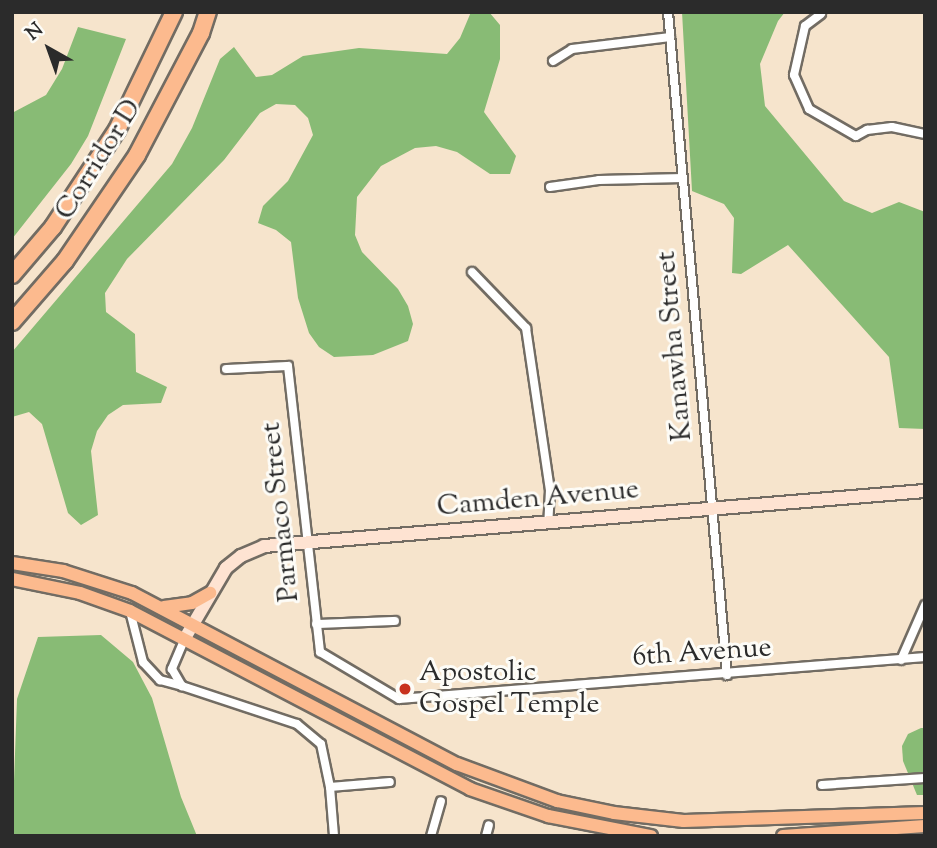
<!DOCTYPE html>
<html>
<head>
<meta charset="utf-8">
<style>
	body { margin:0 }
	#map { position:relative; width:937px; height:848px; overflow:hidden; background:#f6e4cc; font-family:"Sorts Mill Goudy",serif }
	div>[style] { position:absolute }
	.forest>* { inset:0; background:#88bb75 }
	.roads { filter:drop-shadow(2px 0 #726c63) drop-shadow(-2px 0 #726c63) drop-shadow(0 2px #726c63) drop-shadow(0 -2px #726c63) }
	.street>* { height:8px; margin:-4px; padding:0 4px; transform-origin:4px; border-radius:4px; background:#fff }
	.secondary>* { height:12px; margin:-6px; padding:0 6px; transform-origin:6px; border-radius:6px; background:#fee3d2 }
	.primary>* { height:12px; margin:-6px; padding:0 6px; transform-origin:6px; border-radius:6px; background:#fcba8e }
	.highway>* { height:16px; margin:-8px; padding:0 8px; transform-origin:8px; border-radius:8px; background:#fcba8e }
	.dots>* { width:19px; height:19px; translate:-50% -50%; box-sizing:border-box; border:4px solid #fdfcf7; border-radius:50% }
	span { translate:-50% -50%; white-space:nowrap; text-align:center; line-height:1.15; -webkit-text-stroke:6px #fdfcf7; paint-order:stroke }
	.street-label { font-size:28px; color:#2b2b2b }
	.poi-label { font-size:28px; color:#2b2b2b }
	.left { translate:0 -50%; text-align:left }
	.frame { position:absolute; inset:0; border:14px solid #2b2b2b; pointer-events:none }
	.north { position:absolute; left:14px; top:14px; width:70px; height:70px; -webkit-text-stroke:5px #fdfcf7; paint-order:stroke; rotate:320deg; font-size:19px; font-weight:700; line-height:28px; text-align:center; color:#2b2b2b }
	.north::after { content:''; display:block; margin:auto; width:24px; height:32px; background:#2b2b2b; clip-path:polygon(50% 0,100% 100%,50% 72%,0 100%) }
</style>
</head>
<body>
<div id="map">
	<div class="forest">
		<div style="clip-path:polygon(471px 12px,489px 12px,500px 25px,500px 59px,484px 112px,516px 156px,510px 174px,490px 174px,457px 152px,436px 146px,415px 148px,381px 166px,357px 197px,355px 235px,362px 252px,398px 289px,408px 306px,413px 324px,408px 341px,373px 355px,334px 357px,319px 347px,309px 333px,298px 298px,291px 242px,276px 230px,258px 223px,263px 206px,288px 181px,313px 135px,308px 118px,295px 105px,276px 104px,260px 113px,224px 160px,127px 259px,105px 293px,106px 312px,135px 334px,136px 372px,167px 387px,161px 403px,123px 405px,108px 415px,97px 431px,91px 451px,98px 515px,81px 525px,68px 513px,42px 424px,29px 412px,12px 417px,12px 352px,172px 164px,192px 128px,220px 59px,234px 47px,256px 77px,272px 75px,303px 56px,359px 48px,447px 54px,460px 38px)"></div>
		<div style="clip-path:polygon(682px 12px,785px 12px,778px 21px,760px 64px,765px 106px,844px 201px,872px 213px,899px 202px,925px 212px,925px 429px,899px 428px,889px 357px,788px 245px,741px 274px,732px 273px,734px 218px,724px 204px,692px 191px)"></div>
		<div style="clip-path:polygon(78px 27px,126px 39px,88px 136px,71px 164px,12px 239px,12px 113px,46px 95px,62px 69px)"></div>
		<div style="clip-path:polygon(101px 635px,133px 662px,152px 698px,181px 797px,197px 836px,12px 836px,17px 699px,38px 637px)"></div>
		<div style="clip-path:polygon(921px 728px,925px 728px,925px 795px,917px 795px,903px 761px,902px 746px,908px 734px)"></div>
	</div>
	<div class="roads">
		<div class="street">
			<div style="left:668px;top:12px;width:666px;rotate:84.91deg"></div>
			<div style="left:821px;top:14px;width:20px;rotate:143deg"></div>
			<div style="left:805px;top:26px;width:50px;rotate:102.7deg"></div>
			<div style="left:794px;top:75px;width:37px;rotate:66deg"></div>
			<div style="left:809px;top:109px;width:54px;rotate:29.9deg"></div>
			<div style="left:856px;top:136px;width:13px;rotate:-29deg"></div>
			<div style="left:867px;top:130px;width:25px;rotate:-7deg"></div>
			<div style="left:892px;top:127px;width:34px;rotate:12deg"></div>
			<div style="left:553px;top:61px;width:22px;rotate:-32deg"></div>
			<div style="left:572px;top:49px;width:99px;rotate:-7deg"></div>
			<div style="left:550px;top:187px;width:49px;rotate:-8.1deg"></div>
			<div style="left:599px;top:180px;width:84px;rotate:-1.4deg"></div>
			<div style="left:472px;top:272px;width:78px;rotate:46deg"></div>
			<div style="left:526px;top:328px;width:164px;rotate:81.6deg"></div>
			<div style="left:550px;top:490px;width:33px;rotate:93deg"></div>
			<div style="left:226px;top:369px;width:62px;rotate:-2.8deg"></div>
			<div style="left:288px;top:366px;width:288px;rotate:83.6deg"></div>
			<div style="left:320px;top:652px;width:92px;rotate:30.7deg"></div>
			<div style="left:399px;top:699px;width:528px;rotate:-4.57deg"></div>
			<div style="left:130px;top:611px;width:53px;rotate:75.7deg"></div>
			<div style="left:143px;top:662px;width:25px;rotate:47deg"></div>
			<div style="left:160px;top:680px;width:23px;rotate:15deg"></div>
			<div style="left:316px;top:624px;width:79px;rotate:-2.2deg"></div>
			<div style="left:185px;top:638px;width:34px;rotate:113deg"></div>
			<div style="left:172px;top:669px;width:20px;rotate:60deg"></div>
			<div style="left:182px;top:686px;width:121px;rotate:18.3deg"></div>
			<div style="left:297px;top:724px;width:31px;rotate:40deg"></div>
			<div style="left:321px;top:744px;width:44px;rotate:78.2deg"></div>
			<div style="left:330px;top:787px;width:49px;rotate:85.3deg"></div>
			<div style="left:901px;top:660px;width:60px;rotate:-66.4deg"></div>
			<div style="left:822px;top:785px;width:103px;rotate:-3.9deg"></div>
			<div style="left:330px;top:787px;width:60px;rotate:-4.8deg"></div>
			<div style="left:431px;top:836px;width:36px;rotate:-74deg"></div>
			<div style="left:486px;top:836px;width:11px;rotate:-75deg"></div>
		</div>
		<div class="secondary">
			<div style="left:185px;top:638px;width:81px;rotate:-59.6deg"></div>
			<div style="left:226px;top:568px;width:19px;rotate:-39deg"></div>
			<div style="left:241px;top:556px;width:25px;rotate:-23deg"></div>
			<div style="left:264px;top:546px;width:663px;rotate:-4.76deg"></div>
		</div>
		<div class="primary">
			<div style="left:12px;top:563px;width:52px;rotate:8.9deg"></div>
			<div style="left:63px;top:571px;width:72px;rotate:17.7deg"></div>
			<div style="left:132px;top:593px;width:367px;rotate:27.8deg"></div>
			<div style="left:457px;top:764px;width:107px;rotate:20.3deg"></div>
			<div style="left:557px;top:801px;width:58px;rotate:11.9deg"></div>
			<div style="left:614px;top:813px;width:70px;rotate:6.5deg"></div>
			<div style="left:684px;top:821px;width:241px;rotate:-1.9deg"></div>
			<div style="left:12px;top:579px;width:69px;rotate:11.6deg"></div>
			<div style="left:80px;top:593px;width:53px;rotate:19.8deg"></div>
			<div style="left:130px;top:611px;width:384px;rotate:27.6deg"></div>
			<div style="left:470px;top:789px;width:83px;rotate:19.1deg"></div>
			<div style="left:548px;top:816px;width:105px;rotate:11deg"></div>
			<div style="left:164px;top:607px;width:28px;rotate:-8deg"></div>
			<div style="left:192px;top:603px;width:21px;rotate:-29deg"></div>
			<div style="left:783px;top:836px;width:142px;rotate:-4deg"></div>
		</div>
		<div class="highway">
			<div style="left:12px;top:275px;width:63px;rotate:-49.5deg"></div>
			<div style="left:53px;top:227px;width:116px;rotate:-56.6deg"></div>
			<div style="left:117px;top:130px;width:131px;rotate:-64.2deg"></div>
			<div style="left:12px;top:322px;width:81px;rotate:-49deg"></div>
			<div style="left:65px;top:261px;width:128px;rotate:-55.8deg"></div>
			<div style="left:137px;top:155px;width:138px;rotate:-62.3deg"></div>
			<div style="left:201px;top:33px;width:22px;rotate:-72deg"></div>
		</div>
	</div>
	<div class="dots">
		<div style="left:405px;top:689px;background:#c8321e"></div>
	</div>
	<div class="street-label">
		<span style="left:99px;top:160px;rotate:-58deg">Corridor D</span>
		<span style="left:675px;top:346px;rotate:-95deg">Kanawha Street</span>
		<span style="left:538px;top:499px;rotate:-5deg">Camden Avenue</span>
		<span style="left:281px;top:512px;rotate:-96deg">Parmaco Street</span>
		<span style="left:702px;top:653px;rotate:-4deg">6th Avenue</span>
	</div>
	<div class="poi-label">
		<span class="left" style="left:419px;top:689px">Apostolic<br>Gospel Temple</span>
	</div>
	<div class="frame"></div>
	<div class="north">N</div>
</div>
</body>
</html>
